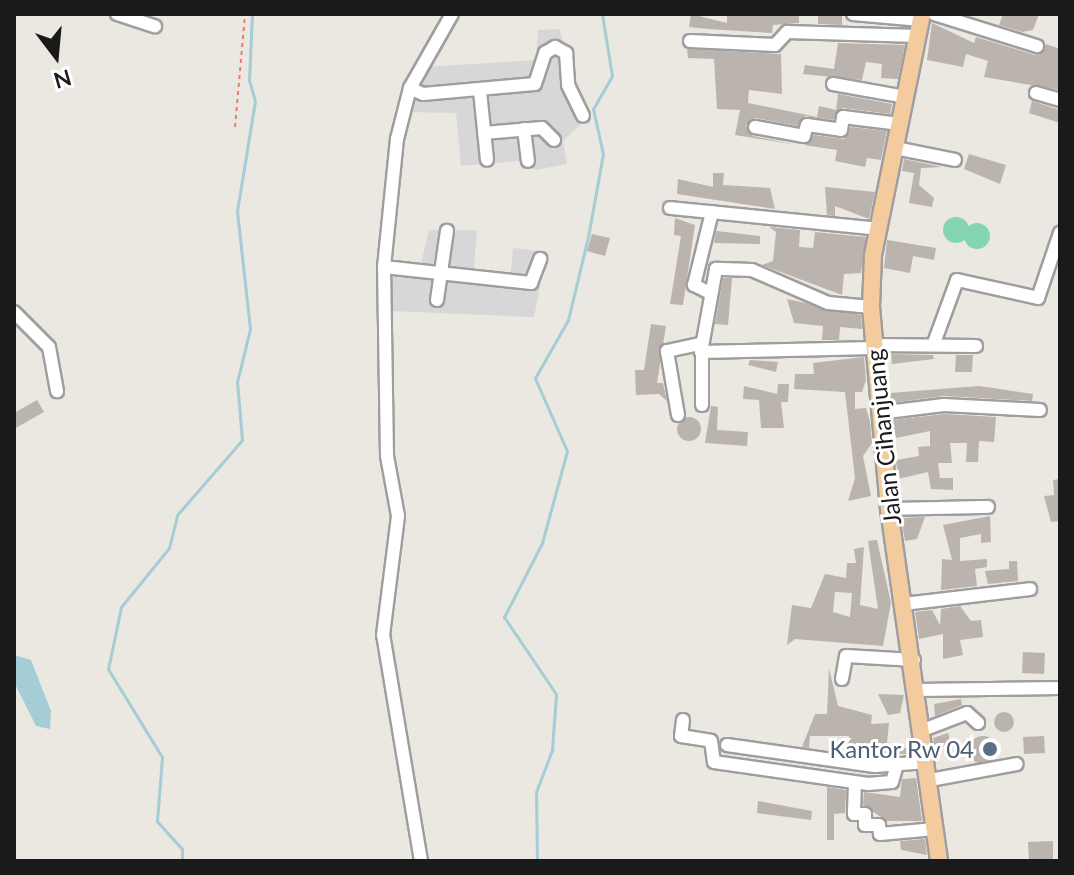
<!DOCTYPE html>
<html>
<head>
<meta charset="utf-8">
<style>
	body { margin:0 }
	#map { position:relative; width:1074px; height:875px; overflow:hidden; background:#ebe7e1; font-family:Lato,sans-serif }
	div>[style] { position:absolute }
	.residential>* { inset:0; background:#d8d7d7 }
	.pitch>* { inset:0; background:#84d5b2 }
	.round { border-radius:50% }
	.water>* { inset:0; background:#a4cdd6 }
	.stream>* { height:3px; margin:-1.5px; padding:0 1.5px; transform-origin:1.5px; border-radius:1.5px; background:#a4cdd6 }
	.building>* { inset:0; background:#bbb3ae }
	.path>* { height:2px; margin-top:-1px; transform-origin:0; background:repeating-linear-gradient(90deg,#ed7870 0 4px,transparent 0 8px) }
	.roads { filter:drop-shadow(2px 0 #9e9e9e) drop-shadow(-2px 0 #9e9e9e) drop-shadow(0 2px #9e9e9e) drop-shadow(0 -2px #9e9e9e) }
	.minor>* { height:12px; margin:-6px; padding:0 6px; transform-origin:6px; border-radius:6px; background:#fff }
	.major>* { height:16px; margin:-8px; padding:0 8px; transform-origin:8px; border-radius:8px; background:#f3cb9e }
	.dots>* { width:22px; height:22px; translate:-50% -50%; box-sizing:border-box; border:4px solid #fff; border-radius:50% }
	span { translate:-50% -50%; white-space:nowrap; text-align:center; line-height:1.15; -webkit-text-stroke:6px #fff; paint-order:stroke }
	.street-label { font-size:24px; color:#1a1a1a }
	.service-label { font-size:24px; color:#4e5e75 }
	.right { translate:-100% -50%; text-align:right }
	.frame { position:absolute; inset:0; border:16px solid #1a1a1a; pointer-events:none }
	.north { position:absolute; left:16px; top:16px; width:80px; height:80px; -webkit-text-stroke:6px #fff; paint-order:stroke; rotate:164deg; font-size:22px; font-weight:700; line-height:32px; text-align:center; color:#1a1a1a }
	.north::after { content:''; display:block; margin:auto; width:28px; height:36px; background:#1a1a1a; clip-path:polygon(50% 0,100% 100%,50% 72%,0 100%) }
</style>
</head>
<body>
<div id="map">
	<div class="residential">
		<div style="clip-path:polygon(559px 29px,588px 117px,563px 141px,567px 164px,536px 170px,517px 161px,461px 166px,456px 113px,405px 112px,424px 67px,536px 60px,538px 30px)"></div>
		<div style="clip-path:polygon(429px 230px,477px 230px,473px 279px,510px 280px,513px 248px,547px 252px,534px 317px,392px 311px,390px 275px,418px 276px)"></div>
	</div>
	<div class="pitch">
		<div class="round" style="left:943px;top:217px;width:26px;height:26px"></div>
		<div class="round" style="left:964px;top:223px;width:26px;height:26px"></div>
	</div>
	<div class="water">
		<div style="clip-path:polygon(14px 655px,31px 660px,51px 711px,50px 729px,36px 726px,14px 682px)"></div>
	</div>
	<div class="stream">
		<div style="left:182px;top:861px;width:12px;rotate:-90deg"></div>
		<div style="left:182px;top:849px;width:38px;rotate:-132deg"></div>
		<div style="left:157px;top:821px;width:64px;rotate:-85.5deg"></div>
		<div style="left:162px;top:757px;width:103px;rotate:-121.5deg"></div>
		<div style="left:108px;top:669px;width:63px;rotate:-78.2deg"></div>
		<div style="left:121px;top:607px;width:76px;rotate:-50.9deg"></div>
		<div style="left:169px;top:548px;width:34px;rotate:-76deg"></div>
		<div style="left:177px;top:515px;width:99px;rotate:-49.1deg"></div>
		<div style="left:242px;top:440px;width:58px;rotate:-94.9deg"></div>
		<div style="left:237px;top:382px;width:55px;rotate:-76.2deg"></div>
		<div style="left:250px;top:329px;width:119px;rotate:-96.3deg"></div>
		<div style="left:237px;top:211px;width:111px;rotate:-80.7deg"></div>
		<div style="left:255px;top:101px;width:22px;rotate:-106deg"></div>
		<div style="left:249px;top:80px;width:66px;rotate:-87.4deg"></div>
		<div style="left:537px;top:861px;width:69px;rotate:-90.8deg"></div>
		<div style="left:536px;top:792px;width:45px;rotate:-69.1deg"></div>
		<div style="left:552px;top:750px;width:56px;rotate:-85.9deg"></div>
		<div style="left:556px;top:694px;width:93px;rotate:-124deg"></div>
		<div style="left:504px;top:617px;width:83px;rotate:-62.8deg"></div>
		<div style="left:542px;top:543px;width:95px;rotate:-74.8deg"></div>
		<div style="left:567px;top:451px;width:80px;rotate:-113.7deg"></div>
		<div style="left:535px;top:378px;width:67px;rotate:-60.4deg"></div>
		<div style="left:568px;top:320px;width:85px;rotate:-76.5deg"></div>
		<div style="left:588px;top:237px;width:84px;rotate:-79.8deg"></div>
		<div style="left:603px;top:154px;width:46px;rotate:-102.5deg"></div>
		<div style="left:593px;top:109px;width:38px;rotate:-60deg"></div>
		<div style="left:612px;top:76px;width:63px;rotate:-99.2deg"></div>
	</div>
	<div class="building">
		<div style="clip-path:polygon(691px 14px,727px 23px,727px 14px,799px 14px,799px 23px,773px 25px,772px 33px,708px 29px,689px 27px)"></div>
		<div style="clip-path:polygon(832px 14px,842px 14px,842px 25px,818px 24px,818px 15px)"></div>
		<div style="clip-path:polygon(1003px 14px,1039px 14px,1033px 30px,1022px 32px,999px 25px)"></div>
		<div style="clip-path:polygon(932px 23px,974px 43px,976px 37px,1035px 55px,1046px 44px,1060px 49px,1060px 90px,984px 77px,988px 61px,966px 54px,963px 67px,927px 60px)"></div>
		<div style="clip-path:polygon(838px 43px,905px 45px,898px 79px,881px 78px,882px 64px,866px 62px,862px 80px,803px 74px,805px 65px,834px 69px)"></div>
		<div style="clip-path:polygon(687px 49px,781px 54px,782px 94px,749px 90px,748px 103px,817px 117px,819px 106px,836px 110px,838px 94px,892px 104px,890px 114px,843px 108px,833px 120px,805px 116px,798px 126px,756px 118px,746px 125px,753px 136px,797px 145px,735px 135px,740px 110px,717px 109px,714px 59px,688px 58px)"></div>
		<div style="clip-path:polygon(1032px 101px,1060px 110px,1060px 123px,1029px 113px)"></div>
		<div style="clip-path:polygon(851px 127px,887px 131px,881px 160px,867px 158px,865px 167px,835px 161px,837px 150px,804px 145px,814px 135px,844px 139px)"></div>
		<div style="clip-path:polygon(969px 154px,1006px 165px,1000px 184px,964px 169px)"></div>
		<div style="clip-path:polygon(904px 159px,942px 167px,921px 168px,919px 185px,934px 198px,932px 207px,909px 203px,914px 173px,902px 171px)"></div>
		<div style="clip-path:polygon(713px 173px,724px 173px,723px 185px,770px 188px,775px 209px,677px 194px,678px 179px,713px 187px)"></div>
		<div style="clip-path:polygon(825px 187px,875px 192px,869px 219px,835px 206px,835px 216px,827px 215px)"></div>
		<div style="clip-path:polygon(675px 218px,695px 225px,683px 305px,670px 304px,681px 236px,674px 235px)"></div>
		<div style="clip-path:polygon(769px 227px,800px 230px,799px 247px,813px 248px,815px 232px,866px 237px,861px 273px,844px 274px,842px 295px,762px 265px,773px 261px,776px 232px)"></div>
		<div style="clip-path:polygon(716px 231px,760px 236px,760px 244px,714px 243px)"></div>
		<div style="clip-path:polygon(592px 234px,610px 238px,605px 256px,587px 251px)"></div>
		<div style="clip-path:polygon(887px 240px,936px 248px,934px 260px,913px 256px,910px 273px,884px 268px)"></div>
		<div style="clip-path:polygon(723px 278px,732px 278px,728px 325px,715px 324px)"></div>
		<div style="clip-path:polygon(787px 299px,861px 315px,862px 329px,840px 327px,839px 340px,822px 340px,823px 326px,794px 323px)"></div>
		<div style="clip-path:polygon(651px 324px,666px 326px,657px 383px,663px 383px,667px 401px,659px 394px,636px 395px,635px 370px,644px 370px)"></div>
		<div style="clip-path:polygon(891px 354px,933px 355px,934px 359px,892px 364px)"></div>
		<div style="clip-path:polygon(956px 355px,973px 355px,972px 372px,955px 372px)"></div>
		<div style="clip-path:polygon(864px 357px,866px 380px,862px 392px,855px 392px,855px 409px,866px 408px,870px 421px,872px 443px,863px 456px,871px 496px,848px 501px,855px 478px,845px 392px,794px 389px,795px 374px,814px 374px,813px 363px)"></div>
		<div style="clip-path:polygon(750px 360px,778px 362px,776px 372px,748px 365px)"></div>
		<div style="clip-path:polygon(778px 384px,789px 384px,788px 402px,781px 402px,784px 428px,761px 428px,759px 400px,743px 399px,744px 386px,777px 394px)"></div>
		<div style="clip-path:polygon(979px 386px,1033px 394px,1032px 401px,944px 396px,891px 403px,890px 393px)"></div>
		<div style="clip-path:polygon(37px 400px,44px 412px,14px 429px,14px 413px)"></div>
		<div style="clip-path:polygon(711px 406px,718px 407px,717px 430px,748px 432px,747px 446px,705px 443px)"></div>
		<div style="clip-path:polygon(944px 414px,996px 417px,994px 442px,979px 441px,978px 462px,966px 462px,967px 443px,950px 443px,952px 463px,938px 463px,940px 478px,953px 478px,953px 490px,931px 489px,928px 472px,898px 479px,896px 460px,919px 456px,918px 447px,930px 446px,930px 431px,896px 438px,892px 420px)"></div>
		<div class="round" style="left:677px;top:417px;width:24px;height:24px"></div>
		<div style="clip-path:polygon(1060px 479px,1060px 521px,1051px 522px,1044px 496px,1054px 495px,1053px 480px)"></div>
		<div style="clip-path:polygon(990px 516px,991px 542px,981px 543px,981px 534px,960px 538px,960px 561px,987px 559px,987px 567px,975px 569px,977px 586px,941px 590px,942px 559px,952px 560px,943px 525px)"></div>
		<div style="clip-path:polygon(925px 517px,917px 539px,905px 541px,901px 518px)"></div>
		<div style="clip-path:polygon(evenodd,877px 540px,891px 603px,883px 646px,795px 639px,787px 645px,792px 605px,811px 608px,825px 574px,846px 578px,847px 563px,856px 563px,854px 549px,864px 547px,860px 605px,878px 609px,868px 541px,877px 540px,835px 592px,852px 593px,850px 617px,833px 612px,835px 592px)"></div>
		<div style="clip-path:polygon(1009px 561px,1017px 561px,1018px 581px,988px 584px,985px 571px,1009px 569px)"></div>
		<div style="clip-path:polygon(960px 606px,971px 621px,981px 620px,983px 637px,960px 640px,963px 655px,943px 659px,943px 634px,919px 639px,915px 612px,932px 610px,940px 625px,941px 609px)"></div>
		<div style="clip-path:polygon(1023px 652px,1045px 653px,1044px 674px,1022px 673px)"></div>
		<div style="clip-path:polygon(829px 668px,838px 706px,872px 715px,871px 724px,889px 723px,886px 752px,907px 748px,908px 754px,848px 753px,849px 736px,810px 736px,809px 748px,802px 747px,815px 714px,827px 714px)"></div>
		<div style="clip-path:polygon(878px 694px,904px 695px,900px 713px,888px 715px)"></div>
		<div style="clip-path:polygon(961px 699px,962px 705px,935px 716px,934px 704px)"></div>
		<div class="round" style="left:994px;top:712px;width:20px;height:20px"></div>
		<div style="clip-path:polygon(948px 733px,951px 744px,934px 750px,933px 738px)"></div>
		<div class="round" style="left:969px;top:736px;width:28px;height:28px"></div>
		<div style="clip-path:polygon(1044px 736px,1045px 753px,1024px 754px,1023px 737px)"></div>
		<div style="clip-path:polygon(916px 778px,922px 821px,887px 821px,863px 805px,864px 792px,900px 797px,902px 779px)"></div>
		<div style="clip-path:polygon(827px 787px,846px 790px,845px 813px,834px 814px,834px 840px,827px 840px)"></div>
		<div style="clip-path:polygon(758px 801px,812px 811px,811px 820px,757px 813px)"></div>
		<div style="clip-path:polygon(925px 839px,927px 855px,901px 850px,900px 841px)"></div>
		<div style="clip-path:polygon(1053px 841px,1053px 861px,1029px 861px,1028px 842px)"></div>
	</div>
	<div class="path">
		<div style="left:235px;top:127px;width:113px;rotate:-84.9deg"></div>
	</div>
	<div class="roads">
		<div class="minor">
			<div style="left:117px;top:14px;width:40px;rotate:18deg"></div>
			<div style="left:853px;top:14px;width:68px;rotate:5deg"></div>
			<div style="left:934px;top:14px;width:108px;rotate:17.3deg"></div>
			<div style="left:690px;top:41px;width:85px;rotate:2.7deg"></div>
			<div style="left:775px;top:45px;width:18px;rotate:-47deg"></div>
			<div style="left:787px;top:32px;width:131px;rotate:1.7deg"></div>
			<div style="left:833px;top:84px;width:73px;rotate:10.2deg"></div>
			<div style="left:410px;top:88px;width:14px;rotate:25deg"></div>
			<div style="left:423px;top:94px;width:112px;rotate:-5.1deg"></div>
			<div style="left:535px;top:84px;width:33px;rotate:-72deg"></div>
			<div style="left:545px;top:53px;width:12px;rotate:-31deg"></div>
			<div style="left:555px;top:47px;width:13px;rotate:29deg"></div>
			<div style="left:566px;top:53px;width:32px;rotate:86deg"></div>
			<div style="left:568px;top:85px;width:34px;rotate:64deg"></div>
			<div style="left:480px;top:91px;width:69px;rotate:84.2deg"></div>
			<div style="left:1036px;top:93px;width:25px;rotate:16deg"></div>
			<div style="left:755px;top:127px;width:50px;rotate:10.4deg"></div>
			<div style="left:804px;top:136px;width:11px;rotate:-75deg"></div>
			<div style="left:807px;top:125px;width:34px;rotate:8deg"></div>
			<div style="left:841px;top:130px;width:13px;rotate:-81deg"></div>
			<div style="left:843px;top:117px;width:57px;rotate:7deg"></div>
			<div style="left:524px;top:129px;width:32px;rotate:83deg"></div>
			<div style="left:484px;top:133px;width:58px;rotate:-4.9deg"></div>
			<div style="left:542px;top:128px;width:17px;rotate:45deg"></div>
			<div style="left:895px;top:148px;width:61px;rotate:11.3deg"></div>
			<div style="left:670px;top:208px;width:210px;rotate:5.7deg"></div>
			<div style="left:384px;top:267px;width:148px;rotate:6.2deg"></div>
			<div style="left:531px;top:283px;width:26px;rotate:-69deg"></div>
			<div style="left:708px;top:292px;width:16px;rotate:-153deg"></div>
			<div style="left:694px;top:285px;width:75px;rotate:-76.1deg"></div>
			<div style="left:437px;top:300px;width:70px;rotate:-81.8deg"></div>
			<div style="left:871px;top:307px;width:43px;rotate:-174.7deg"></div>
			<div style="left:828px;top:303px;width:83px;rotate:-156.5deg"></div>
			<div style="left:752px;top:270px;width:36px;rotate:-178deg"></div>
			<div style="left:716px;top:269px;width:84px;rotate:100.2deg"></div>
			<div style="left:701px;top:352px;width:173px;rotate:-1.3deg"></div>
			<div style="left:14px;top:312px;width:49px;rotate:45deg"></div>
			<div style="left:49px;top:347px;width:45px;rotate:79.7deg"></div>
			<div style="left:934px;top:343px;width:67px;rotate:-69.9deg"></div>
			<div style="left:957px;top:280px;width:83px;rotate:12.5deg"></div>
			<div style="left:1038px;top:298px;width:69px;rotate:-71.3deg"></div>
			<div style="left:874px;top:345px;width:102px;rotate:0.6deg"></div>
			<div style="left:702px;top:405px;width:51px;rotate:-90deg"></div>
			<div style="left:879px;top:413px;width:65px;rotate:-7deg"></div>
			<div style="left:944px;top:405px;width:96px;rotate:3deg"></div>
			<div style="left:678px;top:415px;width:65px;rotate:-99.8deg"></div>
			<div style="left:667px;top:351px;width:34px;rotate:-12deg"></div>
			<div style="left:889px;top:509px;width:99px;rotate:-1.2deg"></div>
			<div style="left:903px;top:604px;width:128px;rotate:-6.7deg"></div>
			<div style="left:842px;top:679px;width:23px;rotate:-80deg"></div>
			<div style="left:846px;top:656px;width:68px;rotate:3.4deg"></div>
			<div style="left:918px;top:690px;width:142px;rotate:-0.8deg"></div>
			<div style="left:683px;top:720px;width:16px;rotate:97deg"></div>
			<div style="left:681px;top:736px;width:30px;rotate:9deg"></div>
			<div style="left:711px;top:741px;width:21px;rotate:82deg"></div>
			<div style="left:714px;top:762px;width:156px;rotate:8.1deg"></div>
			<div style="left:868px;top:784px;width:24px;rotate:-5deg"></div>
			<div style="left:892px;top:782px;width:19px;rotate:-74deg"></div>
			<div style="left:923px;top:730px;width:47px;rotate:-21.1deg"></div>
			<div style="left:967px;top:713px;width:15px;rotate:42deg"></div>
			<div style="left:727px;top:745px;width:149px;rotate:8.1deg"></div>
			<div style="left:875px;top:766px;width:52px;rotate:-4.4deg"></div>
			<div style="left:930px;top:780px;width:88px;rotate:-10.4deg"></div>
			<div style="left:855px;top:783px;width:31px;rotate:92deg"></div>
			<div style="left:854px;top:814px;width:11px"></div>
			<div style="left:865px;top:814px;width:11px;rotate:90deg"></div>
			<div style="left:865px;top:825px;width:14px"></div>
			<div style="left:879px;top:825px;width:9px;rotate:84deg"></div>
			<div style="left:880px;top:834px;width:55px;rotate:-5.2deg"></div>
			<div style="left:421px;top:861px;width:229px;rotate:-99.5deg"></div>
			<div style="left:383px;top:635px;width:120px;rotate:-82.8deg"></div>
			<div style="left:398px;top:516px;width:61px;rotate:-100.4deg"></div>
			<div style="left:387px;top:456px;width:189px;rotate:-90.9deg"></div>
			<div style="left:384px;top:267px;width:129px;rotate:-84.2deg"></div>
			<div style="left:397px;top:139px;width:53px;rotate:-75.7deg"></div>
			<div style="left:410px;top:88px;width:85px;rotate:-60.4deg"></div>
		</div>
		<div class="major">
			<div style="left:922px;top:14px;width:246px;rotate:101.5deg"></div>
			<div style="left:873px;top:255px;width:52px;rotate:92.2deg"></div>
			<div style="left:871px;top:307px;width:203px;rotate:84.9deg"></div>
			<div style="left:889px;top:509px;width:356px;rotate:81.9deg"></div>
		</div>
	</div>
	<div class="dots">
		<div style="left:990px;top:749px;background:#5c6f8a"></div>
	</div>
	<div class="street-label">
		<span style="left:883px;top:437px;rotate:-96deg">Jalan Cihanjuang</span>
	</div>
	<div class="service-label">
		<span class="right" style="left:974px;top:749px">Kantor Rw 04</span>
	</div>
	<div class="frame"></div>
	<div class="north">N</div>
</div>
</body>
</html>
